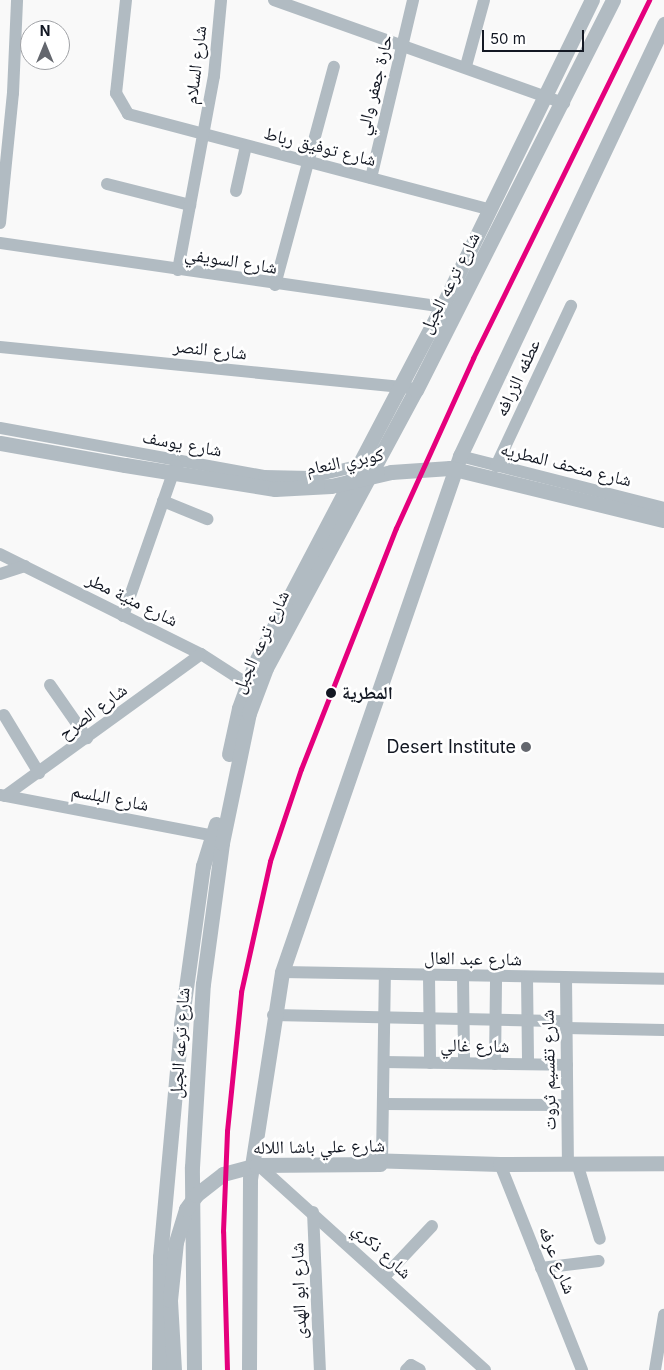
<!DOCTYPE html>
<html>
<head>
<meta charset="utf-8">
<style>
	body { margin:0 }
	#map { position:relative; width:664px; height:1370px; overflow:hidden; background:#f9f9f9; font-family:Inter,"Noto Naskh Arabic",sans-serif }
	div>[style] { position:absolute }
	.minor>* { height:12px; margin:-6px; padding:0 6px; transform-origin:6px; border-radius:6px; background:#b1bbc2 }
	.tertiary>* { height:15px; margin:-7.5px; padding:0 7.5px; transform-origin:7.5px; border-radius:7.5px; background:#b1bbc2 }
	.tertiary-bridge>* { height:15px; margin:-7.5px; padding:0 7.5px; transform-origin:7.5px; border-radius:7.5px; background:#b1bbc2 }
	.metro-1>* { height:5px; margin:-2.5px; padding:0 2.5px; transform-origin:2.5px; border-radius:2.5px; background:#e5007d }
	.dots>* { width:14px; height:14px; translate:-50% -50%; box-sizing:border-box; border:2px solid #fff; border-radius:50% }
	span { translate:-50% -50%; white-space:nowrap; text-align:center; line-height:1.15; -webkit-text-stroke:5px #fff; paint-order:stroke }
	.street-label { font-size:18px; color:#131823 }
	.stop-label { font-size:18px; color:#131823; font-weight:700 }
	.left { translate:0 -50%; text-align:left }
	.poi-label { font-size:18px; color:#131823 }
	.right { translate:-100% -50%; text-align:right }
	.north { position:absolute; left:20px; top:20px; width:50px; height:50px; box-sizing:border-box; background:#fff; border:1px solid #a1a3a7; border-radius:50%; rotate:0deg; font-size:14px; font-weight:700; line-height:20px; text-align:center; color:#131823 }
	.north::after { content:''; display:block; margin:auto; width:18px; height:22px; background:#64676e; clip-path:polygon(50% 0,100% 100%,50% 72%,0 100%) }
	.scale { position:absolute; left:482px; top:30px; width:102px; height:22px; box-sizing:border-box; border:2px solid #131823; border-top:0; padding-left:6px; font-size:15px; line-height:18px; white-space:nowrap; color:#131823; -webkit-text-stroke:4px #fff; paint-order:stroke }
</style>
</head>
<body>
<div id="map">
	<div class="minor">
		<div style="left:126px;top:0;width:94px;rotate:96.1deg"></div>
		<div style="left:116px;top:93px;width:24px;rotate:60deg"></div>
		<div style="left:128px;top:114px;width:375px;rotate:14.8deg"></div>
		<div style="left:274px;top:0;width:308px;rotate:19.6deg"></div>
		<div style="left:466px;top:66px;width:68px;rotate:-74.7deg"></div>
		<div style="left:371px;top:178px;width:183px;rotate:-76.7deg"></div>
		<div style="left:107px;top:184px;width:86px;rotate:14.2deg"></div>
		<div style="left:236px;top:191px;width:46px;rotate:-77.5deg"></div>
		<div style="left:0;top:223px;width:131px;rotate:-84.3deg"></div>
		<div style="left:13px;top:93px;width:93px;rotate:-87.5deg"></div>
		<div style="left:0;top:243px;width:455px;rotate:8.2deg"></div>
		<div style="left:178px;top:270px;width:197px;rotate:-79.5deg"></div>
		<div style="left:214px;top:76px;width:76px;rotate:-84.7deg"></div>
		<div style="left:275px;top:285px;width:226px;rotate:-74.9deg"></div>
		<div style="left:0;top:347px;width:411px;rotate:5.7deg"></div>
		<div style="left:0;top:428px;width:268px;rotate:10.3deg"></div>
		<div style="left:264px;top:476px;width:47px;rotate:1.2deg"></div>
		<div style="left:311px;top:477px;width:47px;rotate:-13.4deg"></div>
		<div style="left:460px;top:456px;width:211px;rotate:14.3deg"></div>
		<div style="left:496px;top:466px;width:177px;rotate:-64.9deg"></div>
		<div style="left:163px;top:501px;width:48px;rotate:22.2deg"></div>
		<div style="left:0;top:554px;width:225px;rotate:26.5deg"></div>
		<div style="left:201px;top:654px;width:54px;rotate:32.8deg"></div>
		<div style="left:0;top:574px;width:26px;rotate:-18deg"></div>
		<div style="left:123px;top:616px;width:160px;rotate:-70.7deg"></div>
		<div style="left:50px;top:685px;width:65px;rotate:55.1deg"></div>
		<div style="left:4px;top:715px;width:68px;rotate:58.9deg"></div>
		<div style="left:0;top:795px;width:218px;rotate:10.8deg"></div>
		<div style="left:5px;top:796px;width:242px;rotate:-35.9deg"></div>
		<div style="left:282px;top:972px;width:382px;rotate:1deg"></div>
		<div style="left:429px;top:976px;width:87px;rotate:89.3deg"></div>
		<div style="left:463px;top:976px;width:87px;rotate:89.3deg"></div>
		<div style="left:527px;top:977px;width:87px;rotate:89.3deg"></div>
		<div style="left:566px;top:978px;width:185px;rotate:89.4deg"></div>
		<div style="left:273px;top:1015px;width:293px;rotate:1.2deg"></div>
		<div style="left:566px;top:1028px;width:98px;rotate:1.2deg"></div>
		<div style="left:384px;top:1062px;width:183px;rotate:0.9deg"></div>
		<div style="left:495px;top:1064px;width:87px;rotate:-89.3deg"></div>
		<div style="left:383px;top:1104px;width:184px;rotate:0.3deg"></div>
		<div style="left:382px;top:1159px;width:184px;rotate:-89.1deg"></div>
		<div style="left:255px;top:1162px;width:310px;rotate:42.1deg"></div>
		<div style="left:577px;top:1163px;width:79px;rotate:73.2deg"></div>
		<div style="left:500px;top:1164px;width:222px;rotate:68.3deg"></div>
		<div style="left:313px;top:1212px;width:158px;rotate:87.5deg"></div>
		<div style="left:541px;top:1268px;width:58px;rotate:-6.9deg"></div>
		<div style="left:384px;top:1277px;width:70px;rotate:-46.7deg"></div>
		<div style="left:406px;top:1370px;width:7px;rotate:-45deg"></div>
		<div style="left:411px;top:1365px;width:10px;rotate:29deg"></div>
		<div style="left:655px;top:1370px;width:56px;rotate:-80.7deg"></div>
	</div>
	<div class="tertiary">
		<div style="left:0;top:443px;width:127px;rotate:10deg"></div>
		<div style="left:229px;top:754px;width:47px;rotate:-77.7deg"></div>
		<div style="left:239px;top:708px;width:50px;rotate:-70.1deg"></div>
		<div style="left:256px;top:661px;width:400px;rotate:-62.3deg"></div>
		<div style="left:442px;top:307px;width:342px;rotate:-64deg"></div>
		<div style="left:367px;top:1160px;width:133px;rotate:1.7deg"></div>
		<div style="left:500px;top:1164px;width:164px;rotate:-0.3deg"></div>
		<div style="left:159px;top:1370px;width:113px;rotate:-89.5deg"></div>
		<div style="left:160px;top:1257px;width:234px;rotate:-84.8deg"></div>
		<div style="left:181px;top:1024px;width:160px;rotate:-82.1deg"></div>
		<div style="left:203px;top:866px;width:44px;rotate:-72.8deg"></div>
		<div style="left:174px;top:1370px;width:70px;rotate:-93.3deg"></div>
		<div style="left:170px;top:1300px;width:58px;rotate:-84.1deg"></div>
		<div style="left:194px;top:1370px;width:203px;rotate:-90.6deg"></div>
		<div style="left:192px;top:1167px;width:183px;rotate:-86.6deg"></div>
		<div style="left:203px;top:984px;width:142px;rotate:-82.3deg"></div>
		<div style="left:222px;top:843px;width:133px;rotate:-78.3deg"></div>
		<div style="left:249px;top:713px;width:48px;rotate:-69.3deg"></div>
		<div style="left:266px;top:668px;width:316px;rotate:-61.7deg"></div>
		<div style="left:416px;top:390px;width:437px;rotate:-63.2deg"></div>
		<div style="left:249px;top:1370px;width:191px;rotate:-89.7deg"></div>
		<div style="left:250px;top:1179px;width:209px;rotate:-81.2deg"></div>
		<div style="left:282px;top:972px;width:546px;rotate:-70.97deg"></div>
		<div style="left:460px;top:456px;width:478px;rotate:-64.7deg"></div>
	</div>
	<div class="tertiary-bridge">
		<div style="left:125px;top:465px;width:152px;rotate:9.1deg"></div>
		<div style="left:275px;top:489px;width:56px;rotate:-3.1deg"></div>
		<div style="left:331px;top:486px;width:62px;rotate:-13.1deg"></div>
		<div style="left:391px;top:472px;width:59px;rotate:-3.9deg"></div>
		<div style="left:450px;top:468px;width:220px;rotate:13.7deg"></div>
		<div style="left:176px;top:1242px;width:34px;rotate:-73deg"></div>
		<div style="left:186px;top:1209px;width:17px;rotate:-54deg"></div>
		<div style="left:196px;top:1195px;width:34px;rotate:-38deg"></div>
		<div style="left:223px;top:1174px;width:34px;rotate:-15deg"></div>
		<div style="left:256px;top:1165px;width:124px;rotate:-0.5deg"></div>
	</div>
	<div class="metro-1">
		<div style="left:227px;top:1370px;width:139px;rotate:-91.6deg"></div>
		<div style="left:223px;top:1231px;width:100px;rotate:-87.7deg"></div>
		<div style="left:227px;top:1131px;width:140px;rotate:-84.2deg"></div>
		<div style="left:241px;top:992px;width:134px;rotate:-77.5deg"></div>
		<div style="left:270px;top:861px;width:97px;rotate:-71.4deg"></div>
		<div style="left:301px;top:769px;width:259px;rotate:-68.5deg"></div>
		<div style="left:396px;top:528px;width:187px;rotate:-65.6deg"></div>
		<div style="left:473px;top:358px;width:399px;rotate:-63.8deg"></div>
	</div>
	<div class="dots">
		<div style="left:331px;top:693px;background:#131823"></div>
		<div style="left:526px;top:747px;background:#64676e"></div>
	</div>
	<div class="street-label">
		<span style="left:196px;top:65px;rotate:-83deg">شارع السلام</span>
		<span style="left:375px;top:85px;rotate:-76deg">حارة جعفر والي</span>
		<span style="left:320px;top:147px;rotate:14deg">شارع توفيق رباط</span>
		<span style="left:231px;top:261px;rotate:9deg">شارع السويفي</span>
		<span style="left:450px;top:283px;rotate:-63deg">شارع ترعه الجبل</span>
		<span style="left:210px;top:350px;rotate:6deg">شارع النصر</span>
		<span style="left:518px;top:378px;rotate:-65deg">عطفه الزرافه</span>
		<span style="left:182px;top:444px;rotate:10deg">شارع يوسف</span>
		<span style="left:345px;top:462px;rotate:-11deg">كوبري النعام</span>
		<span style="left:566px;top:465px;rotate:14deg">شارع متحف المطريه</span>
		<span style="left:132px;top:600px;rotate:26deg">شارع منية مطر</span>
		<span style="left:261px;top:642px;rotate:-65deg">شارع ترعه الجبل</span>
		<span style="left:93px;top:712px;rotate:-37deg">شارع الصرح</span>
		<span style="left:110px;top:798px;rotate:11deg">شارع البلسم</span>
		<span style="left:473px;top:959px;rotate:1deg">شارع عبد العال</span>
		<span style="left:180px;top:1043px;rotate:-86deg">شارع ترعه الجبل</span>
		<span style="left:475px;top:1046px;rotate:1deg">شارع غالي</span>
		<span style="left:549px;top:1070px;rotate:-91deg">شارع تقسيم ثروت</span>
		<span style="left:319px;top:1147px;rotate:-1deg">شارع علي باشا اللاله</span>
		<span style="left:382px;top:1251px;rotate:43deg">شارع ذكري</span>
		<span style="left:557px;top:1260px;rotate:68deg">شارع عرفه</span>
		<span style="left:299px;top:1291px;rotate:-92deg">شارع ابو الهدى</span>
	</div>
	<div class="stop-label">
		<span class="left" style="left:342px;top:693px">المطرية</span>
	</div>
	<div class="poi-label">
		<span class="right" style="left:516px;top:747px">Desert Institute</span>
	</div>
	<div class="north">N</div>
	<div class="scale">50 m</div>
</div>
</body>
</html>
